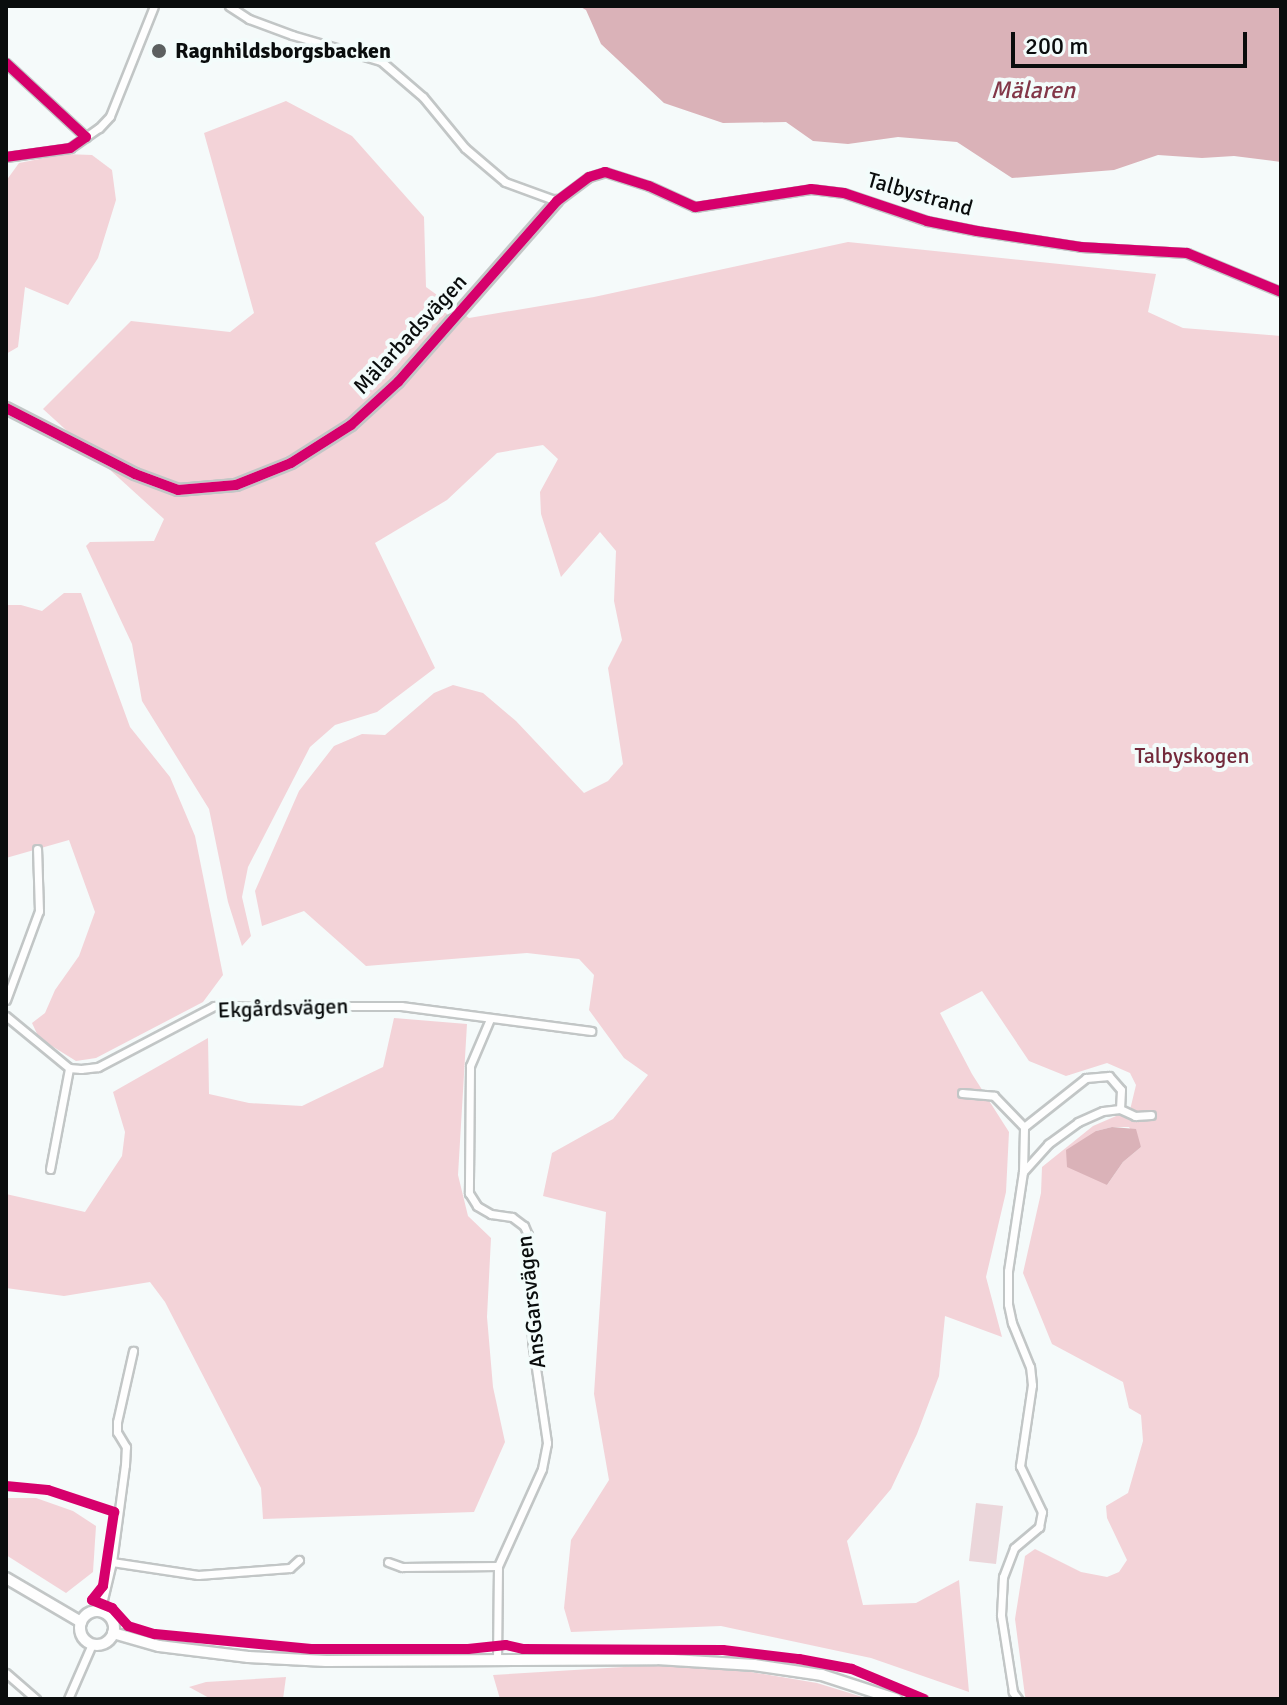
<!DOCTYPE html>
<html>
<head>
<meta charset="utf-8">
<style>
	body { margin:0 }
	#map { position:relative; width:1287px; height:1705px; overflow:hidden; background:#f5fafa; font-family:Signika,sans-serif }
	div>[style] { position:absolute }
	.green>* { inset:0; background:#ebd6da }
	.forest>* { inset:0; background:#f3d3d8 }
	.water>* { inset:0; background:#dab2b8 }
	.roads { filter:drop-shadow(2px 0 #c2c6c6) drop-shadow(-2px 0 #c2c6c6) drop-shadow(0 2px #c2c6c6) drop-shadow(0 -2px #c2c6c6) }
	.street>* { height:7px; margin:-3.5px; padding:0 3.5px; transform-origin:3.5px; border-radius:3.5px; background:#fefefe }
	.secondary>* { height:10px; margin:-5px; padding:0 5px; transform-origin:5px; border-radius:5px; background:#fefefe }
	.secondary>.ring { margin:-5px; padding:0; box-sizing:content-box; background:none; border:10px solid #fefefe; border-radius:50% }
	.cycleway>* { height:10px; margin:-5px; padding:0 5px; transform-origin:5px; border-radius:5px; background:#d6006c }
	.dots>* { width:22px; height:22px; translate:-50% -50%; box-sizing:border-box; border:4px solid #f3fcfb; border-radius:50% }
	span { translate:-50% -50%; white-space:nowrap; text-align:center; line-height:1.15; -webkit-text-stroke:8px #f3fcfb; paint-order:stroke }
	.poi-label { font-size:22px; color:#0a0d0d; font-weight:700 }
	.left { translate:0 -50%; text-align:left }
	.street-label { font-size:22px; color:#0a0d0d }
	.park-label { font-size:22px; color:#732a3b }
	.water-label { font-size:24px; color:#823748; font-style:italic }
	.frame { position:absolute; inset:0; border:8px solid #0a0d0d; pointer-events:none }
	.scale { position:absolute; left:1011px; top:32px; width:236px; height:36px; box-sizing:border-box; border:4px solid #0a0d0d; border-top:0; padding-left:10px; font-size:24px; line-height:28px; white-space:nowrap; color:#0a0d0d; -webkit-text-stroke:6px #f3fcfb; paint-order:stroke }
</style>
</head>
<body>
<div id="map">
	<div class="green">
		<div style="clip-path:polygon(976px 1503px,1003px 1506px,996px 1564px,969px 1561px)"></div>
	</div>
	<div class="forest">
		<div style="clip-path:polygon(evenodd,286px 101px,352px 136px,424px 217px,426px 287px,469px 318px,594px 297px,848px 242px,1156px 274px,1148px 312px,1183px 328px,1281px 336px,1281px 1699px,1027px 1699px,1025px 1696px,1015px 1619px,1025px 1556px,1035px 1549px,1081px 1572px,1107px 1577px,1119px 1572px,1127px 1560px,1107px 1518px,1106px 1506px,1128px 1493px,1143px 1441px,1141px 1415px,1129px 1408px,1123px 1382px,1052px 1344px,1023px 1273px,1041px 1193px,1042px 1167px,1093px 1126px,1130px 1110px,1136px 1085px,1130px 1073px,1107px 1063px,1066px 1076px,1029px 1061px,982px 991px,940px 1013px,972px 1074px,1009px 1132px,1006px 1192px,986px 1277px,1002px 1337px,945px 1316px,939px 1376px,917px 1434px,891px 1489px,847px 1541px,863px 1605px,916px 1603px,959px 1580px,969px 1692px,871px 1658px,721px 1626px,571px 1632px,564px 1608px,571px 1540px,609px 1480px,594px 1394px,606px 1212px,543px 1196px,552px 1153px,613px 1119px,648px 1075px,624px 1058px,589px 1010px,594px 975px,579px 959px,527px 953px,366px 966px,304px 911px,262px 926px,255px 891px,299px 791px,334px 746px,362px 734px,385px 735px,434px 693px,453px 685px,483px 693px,516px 721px,584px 793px,608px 781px,623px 764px,608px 668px,622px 640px,614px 601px,616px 551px,600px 532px,561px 577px,541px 514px,540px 492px,558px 459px,543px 445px,497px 453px,447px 500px,375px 543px,435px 668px,377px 712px,335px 725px,310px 747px,248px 867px,242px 897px,251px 936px,242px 946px,228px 902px,209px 809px,142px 701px,132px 644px,86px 546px,90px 542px,154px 541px,164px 519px,43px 409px,131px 321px,230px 332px,254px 313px,204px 133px,286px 101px,1112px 1127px,1129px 1127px,1141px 1147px,1123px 1162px,1107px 1185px,1096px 1131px,1112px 1127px)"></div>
		<div style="clip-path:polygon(65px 154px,92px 155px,112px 170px,116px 200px,98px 258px,68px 305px,25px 287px,18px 347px,6px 354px,6px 181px,19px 163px)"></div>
		<div style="clip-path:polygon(64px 593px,81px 593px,130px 727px,170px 777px,195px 836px,223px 975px,203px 1002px,96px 1058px,76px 1061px,39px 1038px,32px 1023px,45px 1013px,55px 990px,79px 956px,95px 912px,69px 840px,6px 858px,6px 605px,21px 605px,42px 611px)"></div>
		<div style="clip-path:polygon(394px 1018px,467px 1024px,458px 1175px,468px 1216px,491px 1238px,487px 1317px,493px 1387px,505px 1442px,474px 1512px,263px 1519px,261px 1488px,165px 1302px,150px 1282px,64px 1296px,6px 1288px,6px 1194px,85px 1212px,122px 1156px,125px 1132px,113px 1092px,208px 1038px,209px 1094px,249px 1103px,302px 1106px,383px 1067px)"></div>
		<div style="clip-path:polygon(6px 1498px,36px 1498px,73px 1511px,96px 1526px,93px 1572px,66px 1593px,6px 1555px)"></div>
		<div style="clip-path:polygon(657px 1665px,751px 1672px,817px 1683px,869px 1699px,500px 1699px,493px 1675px)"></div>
		<div style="clip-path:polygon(286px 1677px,283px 1699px,211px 1699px,189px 1687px,206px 1682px)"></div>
	</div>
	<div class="water">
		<div style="clip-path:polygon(579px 6px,1281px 6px,1281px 162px,1234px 156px,1202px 158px,1158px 155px,1114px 170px,1012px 178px,957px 142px,898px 137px,848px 144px,813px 141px,786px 122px,723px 123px,664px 103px,601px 44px,586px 10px)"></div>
		<div style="clip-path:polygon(1112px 1127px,1136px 1129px,1141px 1147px,1123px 1162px,1107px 1185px,1067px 1167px,1066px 1150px,1096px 1131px)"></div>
	</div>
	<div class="roads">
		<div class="street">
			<div style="left:229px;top:6px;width:24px;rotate:33deg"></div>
			<div style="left:249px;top:19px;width:46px;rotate:20.4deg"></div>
			<div style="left:292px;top:35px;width:93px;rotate:16.3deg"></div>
			<div style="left:381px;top:61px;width:55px;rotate:40.6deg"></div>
			<div style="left:423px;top:97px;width:66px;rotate:50.5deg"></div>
			<div style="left:465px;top:148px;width:52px;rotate:40.4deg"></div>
			<div style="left:505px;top:182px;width:55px;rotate:20.1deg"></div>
			<div style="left:557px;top:201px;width:40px;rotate:-37deg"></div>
			<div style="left:589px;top:177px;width:17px;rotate:-17deg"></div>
			<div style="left:605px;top:172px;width:46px;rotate:17.7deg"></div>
			<div style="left:649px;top:186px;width:51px;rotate:24.5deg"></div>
			<div style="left:695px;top:207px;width:117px;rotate:-8.8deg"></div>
			<div style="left:811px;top:189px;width:33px;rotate:7deg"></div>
			<div style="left:844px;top:193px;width:88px;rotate:18.6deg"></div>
			<div style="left:927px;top:221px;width:51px;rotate:11.3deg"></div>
			<div style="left:977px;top:231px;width:105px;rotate:8.7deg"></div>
			<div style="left:1081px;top:247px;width:106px;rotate:3.2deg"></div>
			<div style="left:1187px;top:253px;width:102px;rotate:22.5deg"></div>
			<div style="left:6px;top:63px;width:109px;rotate:42.8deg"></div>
			<div style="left:6px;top:157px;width:65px;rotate:-8deg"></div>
			<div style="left:70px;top:148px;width:35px;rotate:-35deg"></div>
			<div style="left:99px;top:128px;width:16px;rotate:-47deg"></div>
			<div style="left:110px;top:116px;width:118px;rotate:-68.2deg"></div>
			<div style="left:6px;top:1000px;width:95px;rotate:-69.7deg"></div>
			<div style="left:39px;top:911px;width:62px;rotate:-91.8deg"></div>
			<div style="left:6px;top:1016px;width:82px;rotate:39.5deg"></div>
			<div style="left:69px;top:1068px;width:12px;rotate:5deg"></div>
			<div style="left:81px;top:1069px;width:17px;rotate:-7deg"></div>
			<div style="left:98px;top:1067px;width:131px;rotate:-27.7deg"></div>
			<div style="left:214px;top:1006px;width:187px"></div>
			<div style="left:401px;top:1006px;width:192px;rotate:7.5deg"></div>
			<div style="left:490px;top:1019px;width:51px;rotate:113.1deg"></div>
			<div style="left:470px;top:1066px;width:127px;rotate:90.5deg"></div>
			<div style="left:469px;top:1193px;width:15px;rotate:58deg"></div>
			<div style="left:477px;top:1206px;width:16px;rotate:30deg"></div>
			<div style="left:491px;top:1214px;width:21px;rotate:8deg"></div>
			<div style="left:512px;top:1217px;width:15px;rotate:37deg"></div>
			<div style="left:524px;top:1226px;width:10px;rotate:66deg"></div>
			<div style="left:528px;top:1235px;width:106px;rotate:87.8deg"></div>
			<div style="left:532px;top:1341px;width:103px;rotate:81.6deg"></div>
			<div style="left:547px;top:1443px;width:26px;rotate:101deg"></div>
			<div style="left:542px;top:1469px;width:107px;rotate:114.4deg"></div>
			<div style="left:498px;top:1566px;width:95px;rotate:90.6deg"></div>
			<div style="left:962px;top:1093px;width:32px;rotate:5deg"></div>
			<div style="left:994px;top:1096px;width:43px;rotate:45.9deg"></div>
			<div style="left:50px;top:1169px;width:103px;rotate:-79.3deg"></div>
			<div style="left:1023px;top:1172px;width:38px;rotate:-48deg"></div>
			<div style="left:1048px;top:1144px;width:37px;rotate:-36deg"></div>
			<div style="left:1078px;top:1122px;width:27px;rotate:-24deg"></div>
			<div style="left:1103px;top:1111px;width:17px;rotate:-7deg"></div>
			<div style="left:1120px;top:1109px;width:17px;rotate:25deg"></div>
			<div style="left:1135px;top:1116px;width:16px;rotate:-4deg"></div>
			<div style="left:112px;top:1562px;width:87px;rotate:8.6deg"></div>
			<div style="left:198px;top:1575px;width:92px;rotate:-4.4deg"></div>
			<div style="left:290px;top:1568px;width:12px;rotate:-42deg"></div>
			<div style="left:388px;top:1562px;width:15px;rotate:20deg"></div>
			<div style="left:402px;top:1567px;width:96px;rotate:-0.6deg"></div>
			<div style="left:100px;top:1612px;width:51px;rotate:-76.5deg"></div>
			<div style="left:112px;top:1562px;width:98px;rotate:-82.4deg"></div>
			<div style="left:125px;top:1465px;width:18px;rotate:-87deg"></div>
			<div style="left:126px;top:1447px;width:17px;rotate:-121deg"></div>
			<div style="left:117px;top:1432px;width:10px;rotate:-90deg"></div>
			<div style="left:117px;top:1422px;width:73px;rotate:-77.3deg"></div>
			<div style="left:6px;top:1673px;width:40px;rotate:41deg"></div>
			<div style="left:68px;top:1699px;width:60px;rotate:-66.4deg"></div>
			<div style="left:1018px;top:1699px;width:9px;rotate:-126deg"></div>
			<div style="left:1013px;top:1692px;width:78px;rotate:-98.9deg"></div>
			<div style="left:1001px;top:1615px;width:38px;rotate:-87deg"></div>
			<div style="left:1003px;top:1577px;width:31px;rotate:-69deg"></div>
			<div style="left:1014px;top:1548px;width:33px;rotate:-40deg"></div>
			<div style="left:1039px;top:1527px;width:15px;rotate:-79deg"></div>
			<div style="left:1042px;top:1512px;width:51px;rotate:-115.6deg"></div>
			<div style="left:1020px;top:1466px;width:82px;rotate:-81.6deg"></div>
			<div style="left:1032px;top:1385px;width:18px;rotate:-96deg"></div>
			<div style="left:1030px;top:1367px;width:48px;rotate:-112.2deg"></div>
			<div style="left:1012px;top:1323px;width:19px;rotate:-102deg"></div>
			<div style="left:1008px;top:1304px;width:33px;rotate:-90deg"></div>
			<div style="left:1008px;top:1271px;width:100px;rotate:-81.4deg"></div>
			<div style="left:1023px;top:1172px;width:45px;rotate:-88.7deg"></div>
			<div style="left:1024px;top:1127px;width:79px;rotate:-38.3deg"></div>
			<div style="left:1086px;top:1078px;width:23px;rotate:-5deg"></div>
			<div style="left:1109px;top:1076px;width:18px;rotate:49deg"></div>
			<div style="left:1121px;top:1090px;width:19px;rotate:93deg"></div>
		</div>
		<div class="secondary">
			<div style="left:6px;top:408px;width:145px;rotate:27.1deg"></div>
			<div style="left:135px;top:474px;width:46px;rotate:20.4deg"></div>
			<div style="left:178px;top:490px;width:58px;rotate:-4.9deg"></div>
			<div style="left:236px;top:485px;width:59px;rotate:-21.8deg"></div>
			<div style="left:291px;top:463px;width:71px;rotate:-32.3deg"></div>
			<div style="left:351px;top:425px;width:64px;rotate:-42.5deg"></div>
			<div style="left:398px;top:382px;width:241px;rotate:-48.7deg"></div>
			<div style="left:6px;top:1578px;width:87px;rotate:30.4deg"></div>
			<div class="ring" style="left:80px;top:1611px;width:24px;height:24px"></div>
			<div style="left:113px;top:1633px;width:48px;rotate:15.8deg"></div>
			<div style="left:159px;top:1646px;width:90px;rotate:7deg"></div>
			<div style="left:248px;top:1657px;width:78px;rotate:2.9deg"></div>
			<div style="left:326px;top:1661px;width:331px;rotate:-0.3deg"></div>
			<div style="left:657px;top:1659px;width:97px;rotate:3.5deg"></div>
			<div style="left:754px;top:1665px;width:69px;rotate:8.4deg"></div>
			<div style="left:822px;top:1675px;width:78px;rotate:18deg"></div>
		</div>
	</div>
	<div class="cycleway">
		<div style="left:6px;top:63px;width:109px;rotate:42.8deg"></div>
		<div style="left:86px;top:137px;width:19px;rotate:145deg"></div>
		<div style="left:70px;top:148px;width:65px;rotate:172deg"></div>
		<div style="left:6px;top:408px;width:145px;rotate:27.1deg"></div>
		<div style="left:135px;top:474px;width:46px;rotate:20.4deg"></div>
		<div style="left:178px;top:490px;width:58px;rotate:-4.9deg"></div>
		<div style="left:236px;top:485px;width:59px;rotate:-21.8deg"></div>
		<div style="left:291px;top:463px;width:71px;rotate:-32.3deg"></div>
		<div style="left:351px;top:425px;width:64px;rotate:-42.5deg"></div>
		<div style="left:398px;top:382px;width:241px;rotate:-48.7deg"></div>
		<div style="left:557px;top:201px;width:40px;rotate:-37deg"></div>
		<div style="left:589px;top:177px;width:17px;rotate:-17deg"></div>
		<div style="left:605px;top:172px;width:46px;rotate:17.7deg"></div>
		<div style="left:649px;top:186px;width:51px;rotate:24.5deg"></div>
		<div style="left:695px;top:207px;width:117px;rotate:-8.8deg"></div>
		<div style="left:811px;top:189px;width:33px;rotate:7deg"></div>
		<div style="left:844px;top:193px;width:88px;rotate:18.6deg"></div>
		<div style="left:927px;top:221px;width:51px;rotate:11.3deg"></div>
		<div style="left:977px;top:231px;width:105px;rotate:8.7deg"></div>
		<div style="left:1081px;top:247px;width:106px;rotate:3.2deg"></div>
		<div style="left:1187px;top:253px;width:102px;rotate:22.5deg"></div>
		<div style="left:6px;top:1486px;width:42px;rotate:5.4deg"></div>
		<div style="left:48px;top:1490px;width:70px;rotate:18.4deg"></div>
		<div style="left:114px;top:1512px;width:75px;rotate:98.5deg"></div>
		<div style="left:103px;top:1586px;width:18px;rotate:128deg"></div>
		<div style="left:92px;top:1600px;width:22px;rotate:22deg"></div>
		<div style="left:112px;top:1608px;width:24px;rotate:48deg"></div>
		<div style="left:128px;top:1626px;width:28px;rotate:17deg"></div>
		<div style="left:155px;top:1634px;width:157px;rotate:5.5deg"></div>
		<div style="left:311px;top:1649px;width:157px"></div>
		<div style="left:468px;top:1649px;width:38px;rotate:-6deg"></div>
		<div style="left:506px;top:1645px;width:17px;rotate:13deg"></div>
		<div style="left:523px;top:1649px;width:200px;rotate:0.3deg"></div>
		<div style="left:723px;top:1650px;width:77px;rotate:6.8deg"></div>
		<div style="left:799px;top:1659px;width:54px;rotate:10.7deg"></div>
		<div style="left:852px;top:1669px;width:78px;rotate:22.6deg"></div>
	</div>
	<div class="dots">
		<div style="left:159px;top:51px;background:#5c6060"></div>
	</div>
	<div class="poi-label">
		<span class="left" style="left:175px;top:51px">Ragnhildsborgsbacken</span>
	</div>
	<div class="street-label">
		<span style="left:920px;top:194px;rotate:16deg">Talbystrand</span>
		<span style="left:410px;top:334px;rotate:-47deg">Mälarbadsvägen</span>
		<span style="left:283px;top:1008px;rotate:-2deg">Ekgårdsvägen</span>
		<span style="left:531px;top:1302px;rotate:-96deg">AnsGarsvägen</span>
	</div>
	<div class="park-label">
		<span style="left:1192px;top:756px">Talbyskogen</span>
	</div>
	<div class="water-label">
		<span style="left:1033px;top:91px">Mälaren</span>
	</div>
	<div class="frame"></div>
	<div class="scale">200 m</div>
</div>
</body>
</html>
